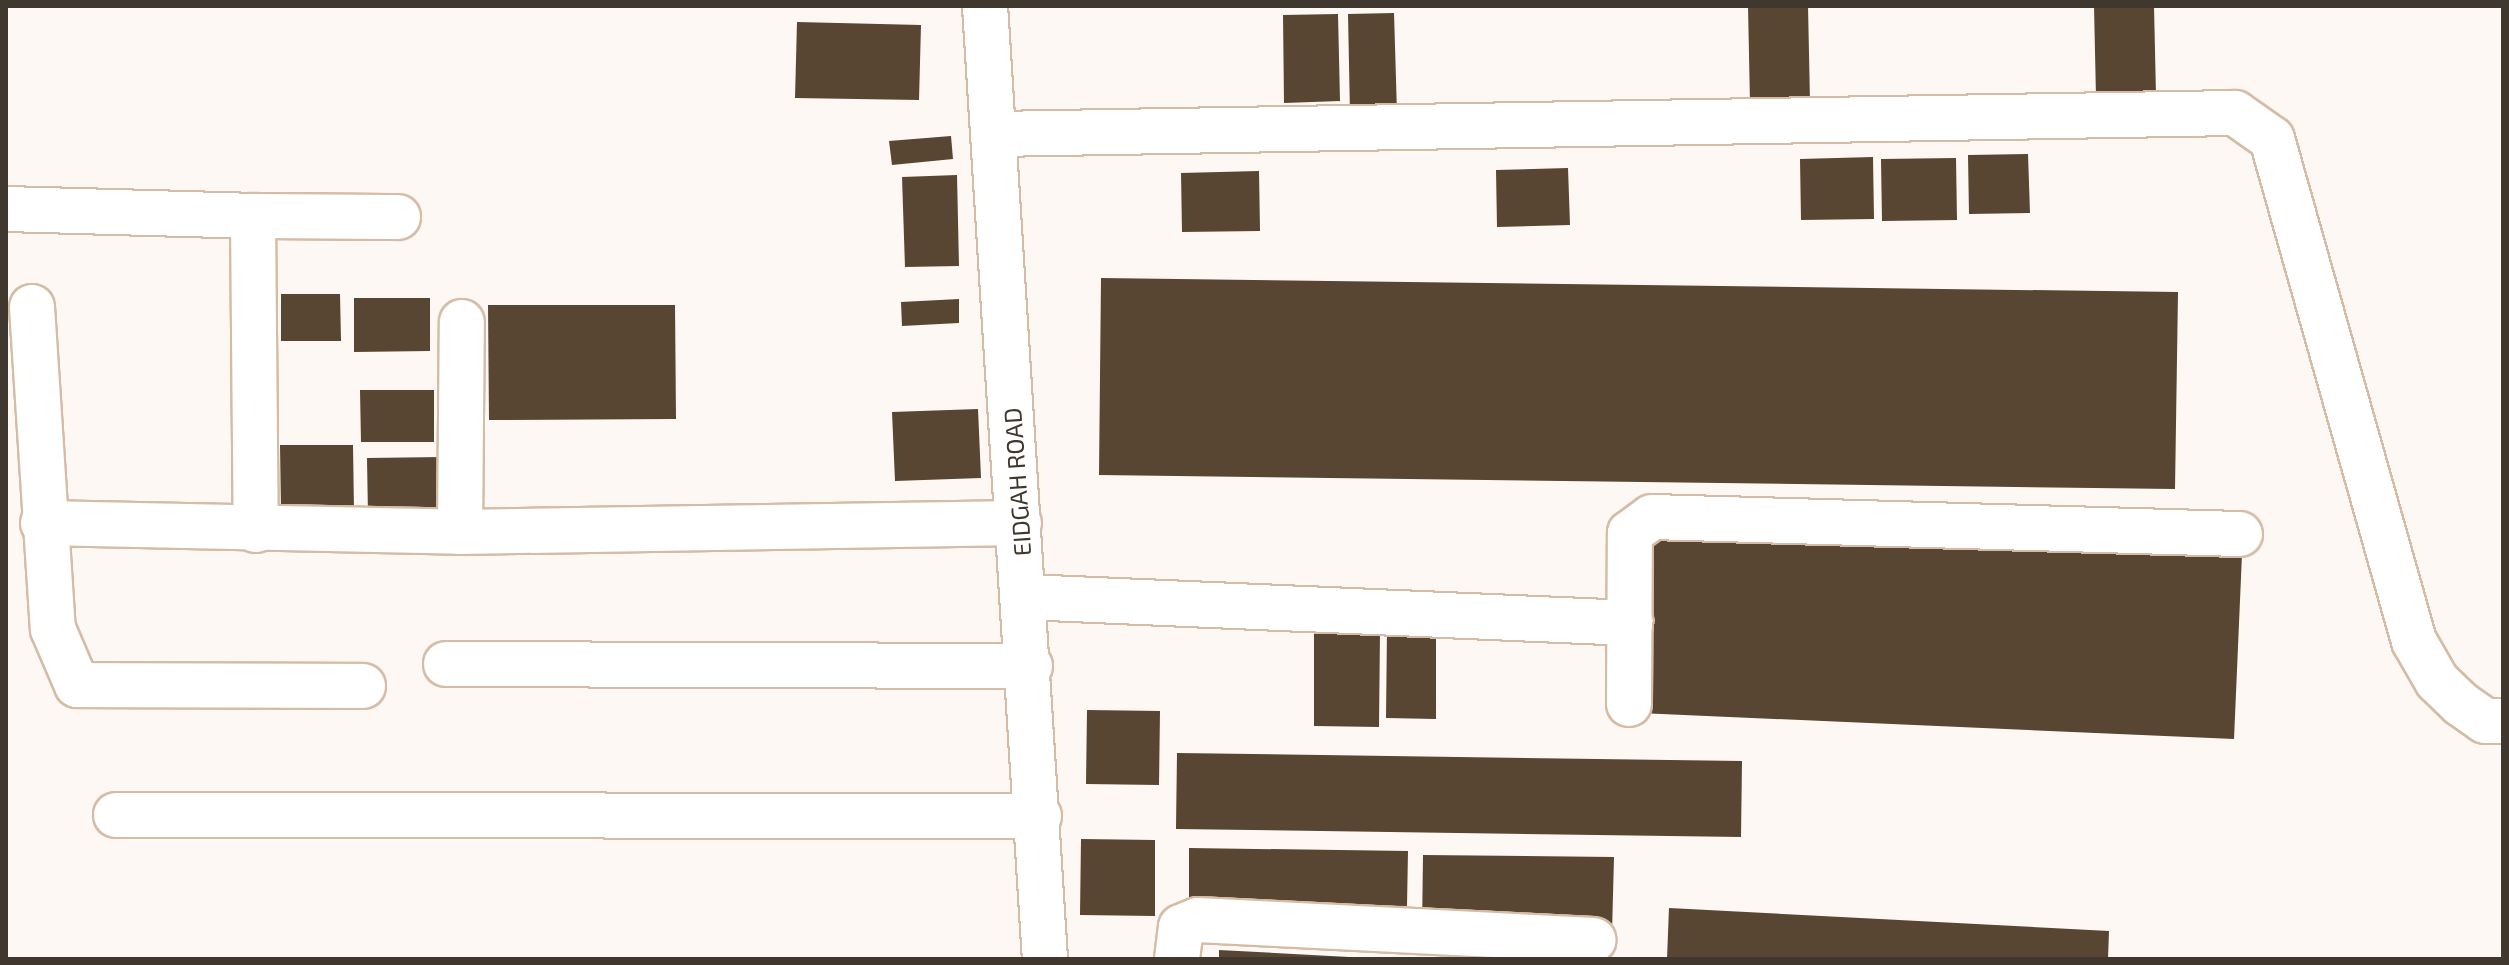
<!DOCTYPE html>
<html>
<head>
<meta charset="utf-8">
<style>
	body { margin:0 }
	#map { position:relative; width:2509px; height:965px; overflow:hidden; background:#fdf8f3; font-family:"Exo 2",sans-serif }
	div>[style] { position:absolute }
	.building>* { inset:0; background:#584532 }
	.roads { filter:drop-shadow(2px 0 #d4bca6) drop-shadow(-2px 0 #d4bca6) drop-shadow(0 2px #d4bca6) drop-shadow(0 -2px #d4bca6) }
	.minor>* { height:44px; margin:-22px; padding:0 22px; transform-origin:22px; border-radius:22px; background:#fff }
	span { translate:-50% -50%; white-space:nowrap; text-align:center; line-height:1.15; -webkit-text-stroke:8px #fff; paint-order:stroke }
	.street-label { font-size:24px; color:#40372e }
	.frame { position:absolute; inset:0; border:8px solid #40372e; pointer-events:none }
</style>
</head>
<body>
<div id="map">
	<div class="building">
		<div style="clip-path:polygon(1748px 6px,1808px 6px,1810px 102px,1750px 103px)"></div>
		<div style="clip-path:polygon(2094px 6px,2154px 6px,2156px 96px,2096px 97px)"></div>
		<div style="clip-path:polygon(1394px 13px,1397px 113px,1350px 114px,1348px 14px)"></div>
		<div style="clip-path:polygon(1338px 14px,1340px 101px,1284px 103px,1283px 15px)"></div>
		<div style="clip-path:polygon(797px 22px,921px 25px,919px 100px,795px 98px)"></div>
		<div style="clip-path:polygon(951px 136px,953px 159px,892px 165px,889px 141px)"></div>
		<div style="clip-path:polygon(2028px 154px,2030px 213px,1969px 214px,1968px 155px)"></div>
		<div style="clip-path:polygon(1873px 157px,1874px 219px,1801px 220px,1800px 159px)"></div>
		<div style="clip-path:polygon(1956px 158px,1957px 220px,1882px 221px,1881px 159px)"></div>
		<div style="clip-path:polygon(1568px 168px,1570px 225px,1497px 227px,1496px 170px)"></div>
		<div style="clip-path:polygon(1259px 171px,1260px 231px,1182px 232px,1181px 173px)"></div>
		<div style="clip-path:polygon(957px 175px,959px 266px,905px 267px,902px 177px)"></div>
		<div style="clip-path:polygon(1101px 278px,2178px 292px,2175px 489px,1099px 475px)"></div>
		<div style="clip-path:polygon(281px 294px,340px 294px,341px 341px,281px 341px)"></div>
		<div style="clip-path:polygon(354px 298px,430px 298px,430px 351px,354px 352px)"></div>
		<div style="clip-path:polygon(959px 299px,959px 323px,902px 326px,901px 302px)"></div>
		<div style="clip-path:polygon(488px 305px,675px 305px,676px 419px,489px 420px)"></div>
		<div style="clip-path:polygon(360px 390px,434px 390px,434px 442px,361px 442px)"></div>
		<div style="clip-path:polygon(978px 409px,981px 478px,895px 481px,892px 412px)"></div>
		<div style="clip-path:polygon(280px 445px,353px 445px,354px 511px,281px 511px)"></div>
		<div style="clip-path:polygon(442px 457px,443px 516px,368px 516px,367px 458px)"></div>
		<div style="clip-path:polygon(1647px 529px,2242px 554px,2234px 739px,1639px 713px)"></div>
		<div style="clip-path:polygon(1314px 629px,1380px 630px,1379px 727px,1314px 726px)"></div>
		<div style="clip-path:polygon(1387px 630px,1436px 631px,1436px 719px,1386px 718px)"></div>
		<div style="clip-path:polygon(1087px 710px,1160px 711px,1159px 785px,1086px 784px)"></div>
		<div style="clip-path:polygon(1177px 753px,1742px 761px,1741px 837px,1176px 829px)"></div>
		<div style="clip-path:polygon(1081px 839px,1155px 840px,1155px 916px,1080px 915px)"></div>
		<div style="clip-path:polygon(1189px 848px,1408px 851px,1407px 906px,1189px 903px)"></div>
		<div style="clip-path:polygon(1423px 855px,1614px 857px,1612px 933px,1422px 930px)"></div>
		<div style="clip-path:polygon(1669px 908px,2109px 931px,2108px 959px,1667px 959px)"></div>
		<div style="clip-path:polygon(1219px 950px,1349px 957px,1349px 959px,1219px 959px)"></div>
	</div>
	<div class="roads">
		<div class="minor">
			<div style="left:985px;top:6px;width:955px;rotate:86.4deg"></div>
			<div style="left:994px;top:134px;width:1241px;rotate:-0.97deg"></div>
			<div style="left:2235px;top:113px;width:45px;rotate:35.1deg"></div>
			<div style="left:2272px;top:139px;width:522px;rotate:74.21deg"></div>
			<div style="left:2414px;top:641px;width:46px;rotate:60.1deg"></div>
			<div style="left:2437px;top:681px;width:33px;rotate:44deg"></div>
			<div style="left:2461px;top:704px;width:29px;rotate:35deg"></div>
			<div style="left:2485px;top:721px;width:18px"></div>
			<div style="left:6px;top:209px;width:247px;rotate:1.6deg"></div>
			<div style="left:253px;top:216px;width:314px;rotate:89.5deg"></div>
			<div style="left:253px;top:216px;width:145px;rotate:0.4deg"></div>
			<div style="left:32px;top:307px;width:323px;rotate:86.3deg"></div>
			<div style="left:53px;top:629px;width:61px;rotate:66.8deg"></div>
			<div style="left:77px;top:685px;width:286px;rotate:0.2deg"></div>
			<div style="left:43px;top:523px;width:417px;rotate:1.2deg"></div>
			<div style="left:460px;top:532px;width:559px;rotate:-0.92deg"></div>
			<div style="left:460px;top:532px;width:210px;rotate:-89.5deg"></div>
			<div style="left:1025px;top:597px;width:606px;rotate:2.46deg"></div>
			<div style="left:446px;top:664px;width:584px;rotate:0.2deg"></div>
			<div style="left:1629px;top:704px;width:171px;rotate:-89.7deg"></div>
			<div style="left:1630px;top:533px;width:27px;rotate:-36deg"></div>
			<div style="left:1652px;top:517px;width:588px;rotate:1.66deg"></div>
			<div style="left:116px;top:815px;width:923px;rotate:0.06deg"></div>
			<div style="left:1177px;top:959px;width:32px;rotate:-83deg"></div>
			<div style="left:1181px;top:927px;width:18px;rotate:-22deg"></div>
			<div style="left:1198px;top:920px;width:396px;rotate:2.9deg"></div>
		</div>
	</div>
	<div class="street-label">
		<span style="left:1017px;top:482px;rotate:-94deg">EIDGAH ROAD</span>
	</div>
	<div class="frame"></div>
</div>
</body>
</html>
